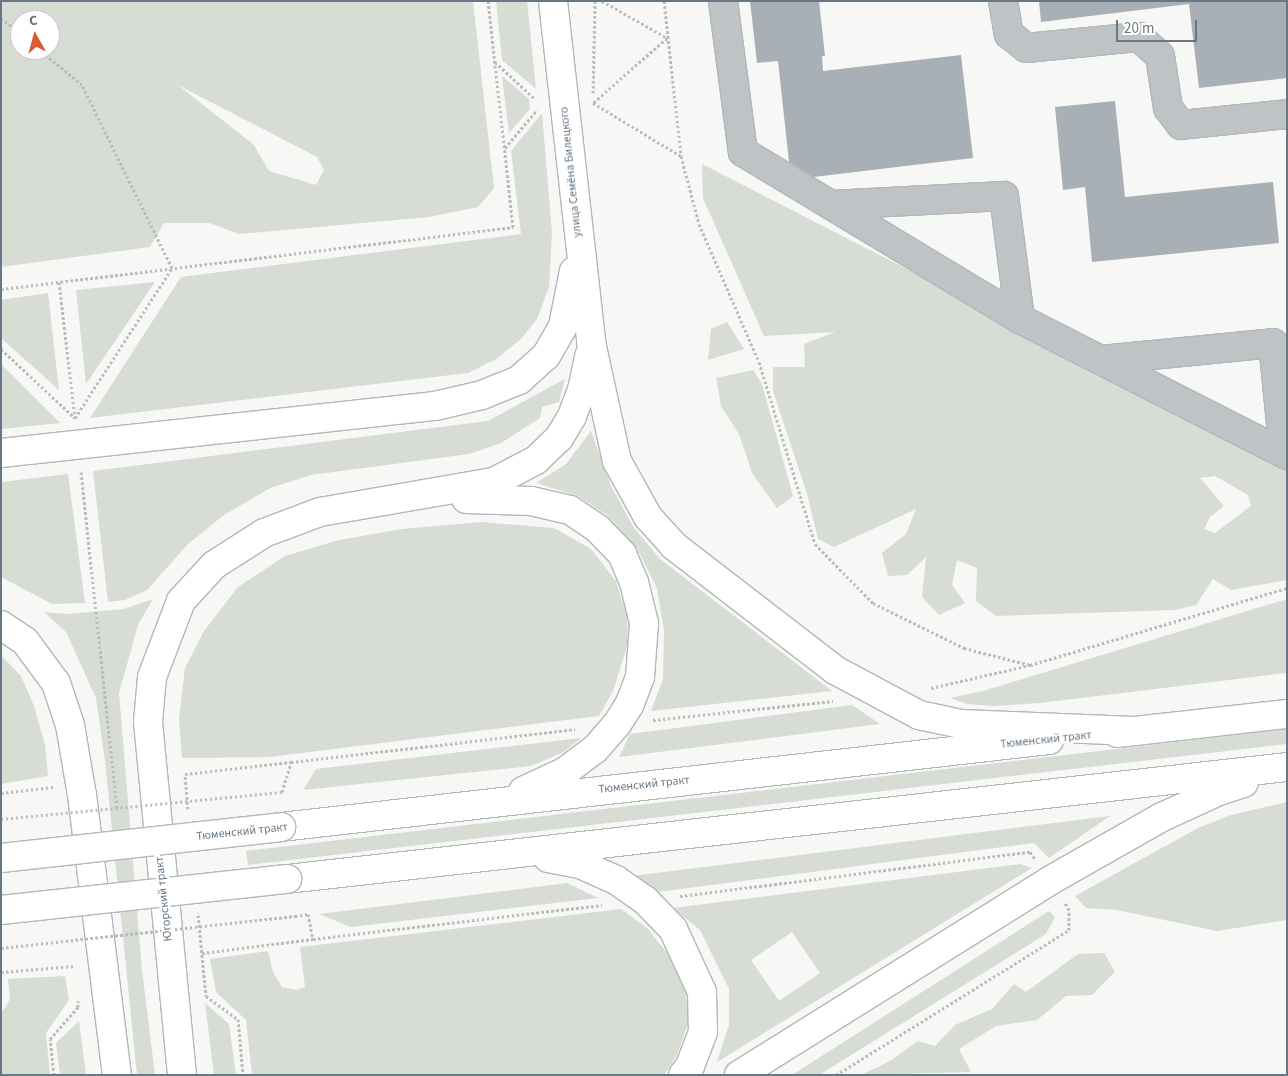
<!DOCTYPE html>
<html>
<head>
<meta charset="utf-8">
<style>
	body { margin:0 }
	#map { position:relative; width:1288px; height:1076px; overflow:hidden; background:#f7f7f5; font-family:"Source Sans 3",sans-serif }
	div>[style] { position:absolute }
	.green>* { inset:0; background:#d7dcd4 }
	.building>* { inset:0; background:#a8b0b5 }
	.path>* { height:3px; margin-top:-1.5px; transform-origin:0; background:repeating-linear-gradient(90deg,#b9bcbe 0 2.5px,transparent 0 5px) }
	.roads { filter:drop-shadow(1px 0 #b2b7bb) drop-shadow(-1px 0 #b2b7bb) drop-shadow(0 1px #b2b7bb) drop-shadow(0 -1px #b2b7bb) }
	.minor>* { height:28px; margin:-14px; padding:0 14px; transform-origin:14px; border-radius:14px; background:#bec3c6 }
	.major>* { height:28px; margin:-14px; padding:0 14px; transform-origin:14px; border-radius:14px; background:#fff }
	.path-bridge>* { height:3px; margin-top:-1.5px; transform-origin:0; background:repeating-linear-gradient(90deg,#b9bcbe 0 2.5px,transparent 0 5px) }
	.bridges { filter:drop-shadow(1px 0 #b2b7bb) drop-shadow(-1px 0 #b2b7bb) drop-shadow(0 1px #b2b7bb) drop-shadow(0 -1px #b2b7bb) }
	.major-bridge>* { height:28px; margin:-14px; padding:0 14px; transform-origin:14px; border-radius:14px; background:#fff }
	span { translate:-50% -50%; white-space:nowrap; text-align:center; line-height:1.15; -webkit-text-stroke:5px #fff; paint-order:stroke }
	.street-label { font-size:12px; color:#687784 }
	.frame { position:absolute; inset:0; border:2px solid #687784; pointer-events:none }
	.north { position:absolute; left:10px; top:10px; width:50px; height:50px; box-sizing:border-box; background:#fff; border:1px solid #c3c9ce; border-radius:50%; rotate:353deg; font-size:14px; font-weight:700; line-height:20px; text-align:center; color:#687784 }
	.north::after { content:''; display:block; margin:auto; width:18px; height:22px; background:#db5b31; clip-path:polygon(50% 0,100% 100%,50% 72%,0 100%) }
	.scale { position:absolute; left:1116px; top:20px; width:81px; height:22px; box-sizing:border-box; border:2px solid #687784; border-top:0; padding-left:6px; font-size:15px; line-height:18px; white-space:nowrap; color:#687784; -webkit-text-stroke:4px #fff; paint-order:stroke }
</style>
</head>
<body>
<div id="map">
	<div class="green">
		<div style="clip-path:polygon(evenodd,1px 1px,473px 1px,494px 188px,478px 207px,429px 217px,239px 234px,209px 223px,164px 223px,150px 247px,1px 267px,1px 1px,20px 20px,50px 20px,50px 50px,20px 50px,20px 20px,1px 1px,178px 85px,317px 157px,324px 170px,316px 185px,269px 171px,254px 145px,178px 85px)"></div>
		<div style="clip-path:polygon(496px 1px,527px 1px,536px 89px,502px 60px)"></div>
		<div style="clip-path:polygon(502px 76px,529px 99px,530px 109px,509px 133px)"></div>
		<div style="clip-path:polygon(542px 113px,552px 233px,549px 287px,537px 319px,521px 339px,496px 359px,468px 373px,90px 418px,181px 277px,521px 234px,511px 151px)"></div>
		<div style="clip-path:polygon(evenodd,702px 164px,1287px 464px,1287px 580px,1231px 590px,1213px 579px,1196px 605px,1175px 610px,996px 616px,976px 601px,977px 568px,957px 560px,952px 585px,965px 603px,939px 615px,922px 597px,926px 557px,907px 575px,888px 576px,882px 553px,906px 534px,916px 509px,834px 547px,818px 539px,807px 494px,773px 391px,773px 367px,805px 367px,804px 344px,835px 332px,764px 336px,703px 198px,702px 164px,1215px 476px,1248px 495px,1251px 506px,1215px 533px,1204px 529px,1210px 517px,1224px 506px,1200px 478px,1215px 476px)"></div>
		<div style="clip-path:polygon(155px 282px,86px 384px,76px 290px)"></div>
		<div style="clip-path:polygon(48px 293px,59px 390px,1px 338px,1px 300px)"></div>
		<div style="clip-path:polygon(727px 322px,744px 349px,708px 360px,711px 329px)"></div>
		<div style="clip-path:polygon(1px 364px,60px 423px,1px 429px)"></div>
		<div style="clip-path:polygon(753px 370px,762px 384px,793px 496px,777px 508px,752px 473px,739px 434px,721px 406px,716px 378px)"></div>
		<div style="clip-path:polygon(565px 379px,559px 402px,542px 407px,540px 418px,501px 443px,469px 454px,311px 475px,270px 488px,224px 515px,188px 544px,147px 590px,125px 600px,108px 602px,93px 471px,488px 421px)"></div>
		<div style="clip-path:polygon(591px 431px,611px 486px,634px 528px,660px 559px,832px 691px,651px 711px,663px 679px,664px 631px,657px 588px,636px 547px,608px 516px,578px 496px,536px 483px,566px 464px)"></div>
		<div style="clip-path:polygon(68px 474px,85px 603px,52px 604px,1px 577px,1px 482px)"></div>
		<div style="clip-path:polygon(481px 522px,554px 528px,591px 549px,616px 581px,627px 616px,628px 644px,613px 691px,599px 716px,270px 757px,182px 758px,179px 719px,185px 668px,204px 631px,238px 587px,285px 556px,339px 540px,402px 529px)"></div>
		<div style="clip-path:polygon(153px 599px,138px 625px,119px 693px,142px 970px,155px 1075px,137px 1075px,105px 761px,96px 698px,66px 632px,44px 612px,67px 614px,124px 609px)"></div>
		<div style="clip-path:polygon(1287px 599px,1287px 673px,1040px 703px,994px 706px,967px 704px,950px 698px,983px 691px)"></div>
		<div style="clip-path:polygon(1px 655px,21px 676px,34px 706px,45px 745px,48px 776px,1px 784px)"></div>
		<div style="clip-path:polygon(852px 705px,880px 724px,619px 757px,630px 734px)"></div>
		<div style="clip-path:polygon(1287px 729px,1287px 744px,248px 865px,246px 851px)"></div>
		<div style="clip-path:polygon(581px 738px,564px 752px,531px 766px,303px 790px,316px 769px)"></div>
		<div style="clip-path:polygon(1287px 802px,1287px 920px,1217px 931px,1117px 910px,1086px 908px,1075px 896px,1198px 828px,1231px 815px)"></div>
		<div style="clip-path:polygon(1110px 816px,1049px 858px,1034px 843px,658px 892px,632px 876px)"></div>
		<div style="clip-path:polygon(evenodd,1020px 864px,1032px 868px,717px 1062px,729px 1025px,729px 989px,700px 930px,673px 908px,1020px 864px,792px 932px,820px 973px,779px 1001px,751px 960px,792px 932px)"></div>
		<div style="clip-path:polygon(567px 883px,598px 898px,351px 927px,319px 914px)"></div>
		<div style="clip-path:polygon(621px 909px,647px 928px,672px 959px,686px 991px,688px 1024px,677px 1055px,664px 1075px,252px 1075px,246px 1020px,216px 992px,210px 959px,268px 951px,273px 972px,282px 987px,297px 990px,305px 987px,300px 947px)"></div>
		<div style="clip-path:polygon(1049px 911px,1055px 917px,1046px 934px,819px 1075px,792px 1075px)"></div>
		<div style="clip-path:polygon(1104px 953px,1115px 972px,1092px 995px,1066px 996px,1037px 1020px,996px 1026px,959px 1049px,971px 1072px,861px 1075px,890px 1061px,918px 1041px,935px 1046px,955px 1025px,992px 1009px,1014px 984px,1026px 992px,1078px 954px)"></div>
		<div style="clip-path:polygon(65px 976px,69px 1000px,46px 1033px,50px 1075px,1px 1075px,1px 1014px,10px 999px,8px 979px)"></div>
		<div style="clip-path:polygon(205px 1003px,229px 1024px,236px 1075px,214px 1075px)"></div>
		<div style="clip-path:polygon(79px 1021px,86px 1075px,60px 1075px,56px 1043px)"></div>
	</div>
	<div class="building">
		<div style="clip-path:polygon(750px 1px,819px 1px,825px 56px,822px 56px,823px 71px,961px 55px,973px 158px,813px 177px,789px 162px,778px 61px,757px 63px)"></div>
		<div style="clip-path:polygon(1039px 1px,1287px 1px,1287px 78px,1199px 88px,1189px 4px,1041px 22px)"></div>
		<div style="clip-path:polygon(1115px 101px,1125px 197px,1273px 182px,1279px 243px,1092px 262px,1085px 187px,1063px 190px,1055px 107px)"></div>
	</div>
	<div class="path">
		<div style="left:602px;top:1px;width:75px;rotate:29.6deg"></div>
		<div style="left:667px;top:38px;width:98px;rotate:138.7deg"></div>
		<div style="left:593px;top:103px;width:103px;rotate:31.1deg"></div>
		<div style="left:664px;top:1px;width:156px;rotate:83.7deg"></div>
		<div style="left:681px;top:156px;width:70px;rotate:75.2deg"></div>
		<div style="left:699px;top:224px;width:150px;rotate:66.5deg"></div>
		<div style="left:759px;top:362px;width:190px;rotate:72.9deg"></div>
		<div style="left:815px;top:544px;width:83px;rotate:45.5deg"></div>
		<div style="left:873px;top:603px;width:102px;rotate:26.3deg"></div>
		<div style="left:964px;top:648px;width:68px;rotate:14.4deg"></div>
		<div style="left:1px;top:18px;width:24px;rotate:38deg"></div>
		<div style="left:495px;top:62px;width:54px;rotate:42.8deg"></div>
		<div style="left:593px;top:93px;width:92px;rotate:-88.8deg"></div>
		<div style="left:505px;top:148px;width:50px;rotate:-49.9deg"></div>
		<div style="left:59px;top:282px;width:137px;rotate:83.3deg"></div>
		<div style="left:1px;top:289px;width:516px;rotate:-6.9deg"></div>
		<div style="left:513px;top:227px;width:227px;rotate:-96.3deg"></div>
		<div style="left:1px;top:349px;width:101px;rotate:43deg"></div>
		<div style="left:75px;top:418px;width:179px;rotate:-57.1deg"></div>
		<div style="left:172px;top:268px;width:204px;rotate:-116.2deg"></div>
		<div style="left:82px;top:85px;width:55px;rotate:-140.2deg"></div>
		<div style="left:81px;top:472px;width:338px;rotate:83.9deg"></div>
		<div style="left:931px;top:688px;width:102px;rotate:-13.1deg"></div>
		<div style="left:1030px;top:665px;width:268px;rotate:-16.7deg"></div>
		<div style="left:653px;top:720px;width:181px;rotate:-6deg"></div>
		<div style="left:282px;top:792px;width:31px;rotate:-73deg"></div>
		<div style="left:291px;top:762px;width:286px;rotate:-6.6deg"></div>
		<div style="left:1px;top:793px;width:53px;rotate:-6.5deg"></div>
		<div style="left:188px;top:809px;width:35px;rotate:-95deg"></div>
		<div style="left:185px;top:774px;width:107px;rotate:-6.5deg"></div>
		<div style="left:680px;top:896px;width:353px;rotate:-7.2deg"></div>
		<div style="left:1030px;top:852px;width:9px;rotate:54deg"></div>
		<div style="left:198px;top:915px;width:81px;rotate:84.4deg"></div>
		<div style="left:206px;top:996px;width:39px;rotate:36deg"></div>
		<div style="left:238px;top:1019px;width:56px;rotate:84.9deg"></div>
		<div style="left:295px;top:916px;width:13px;rotate:-9deg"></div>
		<div style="left:308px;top:914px;width:25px;rotate:79deg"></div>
		<div style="left:313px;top:939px;width:291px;rotate:-6.7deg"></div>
		<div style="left:202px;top:953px;width:112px;rotate:-7.2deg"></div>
		<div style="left:1px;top:972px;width:74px;rotate:-4.6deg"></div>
		<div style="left:54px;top:1075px;width:36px;rotate:-96deg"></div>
		<div style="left:50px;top:1039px;width:43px;rotate:-48.8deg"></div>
		<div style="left:78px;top:1007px;width:6px;rotate:-90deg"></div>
		<div style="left:836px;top:1075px;width:274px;rotate:-31.9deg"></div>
		<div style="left:1069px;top:930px;width:20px;rotate:-90deg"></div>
		<div style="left:1069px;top:910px;width:8px;rotate:-120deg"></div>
	</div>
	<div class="roads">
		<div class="minor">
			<div style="left:723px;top:1px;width:152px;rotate:82.5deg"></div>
			<div style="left:743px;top:152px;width:323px;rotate:31.1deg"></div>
			<div style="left:1020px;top:319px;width:300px;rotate:27deg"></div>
			<div style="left:1003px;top:1px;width:34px;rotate:80deg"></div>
			<div style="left:1009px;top:34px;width:22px;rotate:39deg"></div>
			<div style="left:1026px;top:48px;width:114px;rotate:-5.6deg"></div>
			<div style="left:1139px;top:37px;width:28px;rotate:42deg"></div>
			<div style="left:1160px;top:56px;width:53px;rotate:81.3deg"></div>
			<div style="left:1168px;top:108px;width:21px;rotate:53deg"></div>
			<div style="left:1181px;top:125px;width:107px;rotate:-5.9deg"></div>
			<div style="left:831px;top:205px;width:173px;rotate:-3deg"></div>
			<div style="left:1004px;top:196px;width:124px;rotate:82.6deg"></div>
			<div style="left:1101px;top:360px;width:173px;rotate:-5.6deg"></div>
			<div style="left:1273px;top:343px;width:111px;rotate:84.3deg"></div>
		</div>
		<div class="major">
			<div style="left:553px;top:1px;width:343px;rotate:83.6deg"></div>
			<div style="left:591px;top:342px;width:122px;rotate:77.7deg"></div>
			<div style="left:617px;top:461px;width:64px;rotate:61deg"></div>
			<div style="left:648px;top:517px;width:39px;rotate:48deg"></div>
			<div style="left:674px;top:546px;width:203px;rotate:37.6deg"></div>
			<div style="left:835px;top:670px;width:95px;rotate:28.2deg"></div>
			<div style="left:919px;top:715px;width:43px;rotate:12.1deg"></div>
			<div style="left:961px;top:724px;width:174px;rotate:2.3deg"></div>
			<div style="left:1px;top:453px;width:437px;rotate:-6.2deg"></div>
			<div style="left:435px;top:406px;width:48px;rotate:-13.2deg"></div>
			<div style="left:482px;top:395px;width:40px;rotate:-22deg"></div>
			<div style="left:519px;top:380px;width:36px;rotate:-42deg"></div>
			<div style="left:546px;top:356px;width:34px;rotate:-60deg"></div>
			<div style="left:563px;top:326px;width:56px;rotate:-78.7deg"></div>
			<div style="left:466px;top:499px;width:65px;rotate:1.8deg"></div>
			<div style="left:531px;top:501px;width:40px;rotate:13deg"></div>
			<div style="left:570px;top:510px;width:34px;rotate:34deg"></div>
			<div style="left:598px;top:529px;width:35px;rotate:46deg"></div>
			<div style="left:622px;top:554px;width:30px;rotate:67deg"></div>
			<div style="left:634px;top:582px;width:42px;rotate:76.3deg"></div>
			<div style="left:644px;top:623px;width:54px;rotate:94.2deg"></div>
			<div style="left:640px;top:677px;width:30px;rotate:111deg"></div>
			<div style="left:629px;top:705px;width:22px;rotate:122deg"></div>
			<div style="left:617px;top:724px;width:33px;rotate:131deg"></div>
			<div style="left:595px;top:749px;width:39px;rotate:143deg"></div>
			<div style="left:564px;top:772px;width:45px;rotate:155.1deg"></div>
			<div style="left:1px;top:625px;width:29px;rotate:34deg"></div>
			<div style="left:25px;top:641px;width:52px;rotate:53.6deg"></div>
			<div style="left:56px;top:683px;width:44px;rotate:71.6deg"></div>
			<div style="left:70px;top:725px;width:71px;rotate:80.3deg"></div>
			<div style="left:82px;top:795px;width:282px;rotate:82.9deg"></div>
			<div style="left:1117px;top:733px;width:171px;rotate:-6.4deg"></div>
			<div style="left:281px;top:827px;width:773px;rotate:-6.46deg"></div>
			<div style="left:548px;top:858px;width:33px;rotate:11deg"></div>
			<div style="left:580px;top:864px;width:39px;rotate:24deg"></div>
			<div style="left:616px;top:880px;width:35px;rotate:35deg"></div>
			<div style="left:645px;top:900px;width:40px;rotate:46deg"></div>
			<div style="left:673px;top:929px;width:69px;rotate:65.3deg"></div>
			<div style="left:702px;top:992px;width:40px;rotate:88.6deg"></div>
			<div style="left:703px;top:1032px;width:36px;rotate:111deg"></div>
			<div style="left:690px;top:1066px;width:11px;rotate:128deg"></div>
			<div style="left:287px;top:879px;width:1006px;rotate:-6.39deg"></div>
			<div style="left:182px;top:1075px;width:355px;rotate:-95.5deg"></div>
			<div style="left:148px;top:722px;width:45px;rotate:-84.9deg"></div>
			<div style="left:152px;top:677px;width:81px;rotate:-69.1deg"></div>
			<div style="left:181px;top:601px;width:49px;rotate:-47.5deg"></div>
			<div style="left:214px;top:565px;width:59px;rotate:-32.6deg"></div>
			<div style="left:264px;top:533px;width:60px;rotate:-20.6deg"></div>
			<div style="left:320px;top:512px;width:177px;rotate:-9.8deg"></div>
			<div style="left:494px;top:482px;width:47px;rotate:-27.6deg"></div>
			<div style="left:536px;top:460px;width:32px;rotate:-44deg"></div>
			<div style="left:559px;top:438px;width:26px;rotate:-59deg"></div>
			<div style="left:572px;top:416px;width:28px;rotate:-69deg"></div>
			<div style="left:582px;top:390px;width:35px;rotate:-78deg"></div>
			<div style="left:739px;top:1075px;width:368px;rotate:-32deg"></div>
			<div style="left:1051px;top:880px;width:128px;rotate:-29.6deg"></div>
			<div style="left:1162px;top:817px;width:63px;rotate:-24.5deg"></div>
			<div style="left:1219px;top:791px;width:26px;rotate:-18deg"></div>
		</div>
	</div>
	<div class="path-bridge">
		<div style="left:1px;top:819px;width:282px;rotate:-5.5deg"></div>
		<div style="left:1px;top:948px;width:296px;rotate:-6.2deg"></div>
	</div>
	<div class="bridges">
		<div class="major-bridge">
			<div style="left:1px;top:858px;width:282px;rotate:-6.3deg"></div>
			<div style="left:1px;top:910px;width:288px;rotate:-6.2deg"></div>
		</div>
	</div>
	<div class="street-label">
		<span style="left:571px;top:172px;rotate:-96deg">улица Семёна Билецкого</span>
		<span style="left:1046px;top:740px;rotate:-6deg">Тюменский тракт</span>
		<span style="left:644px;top:785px;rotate:-6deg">Тюменский тракт</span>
		<span style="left:242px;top:832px;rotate:-6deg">Тюменский тракт</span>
		<span style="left:164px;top:899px;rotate:-96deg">Югорский тракт</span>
	</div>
	<div class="frame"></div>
	<div class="north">С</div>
	<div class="scale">20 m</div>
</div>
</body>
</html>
